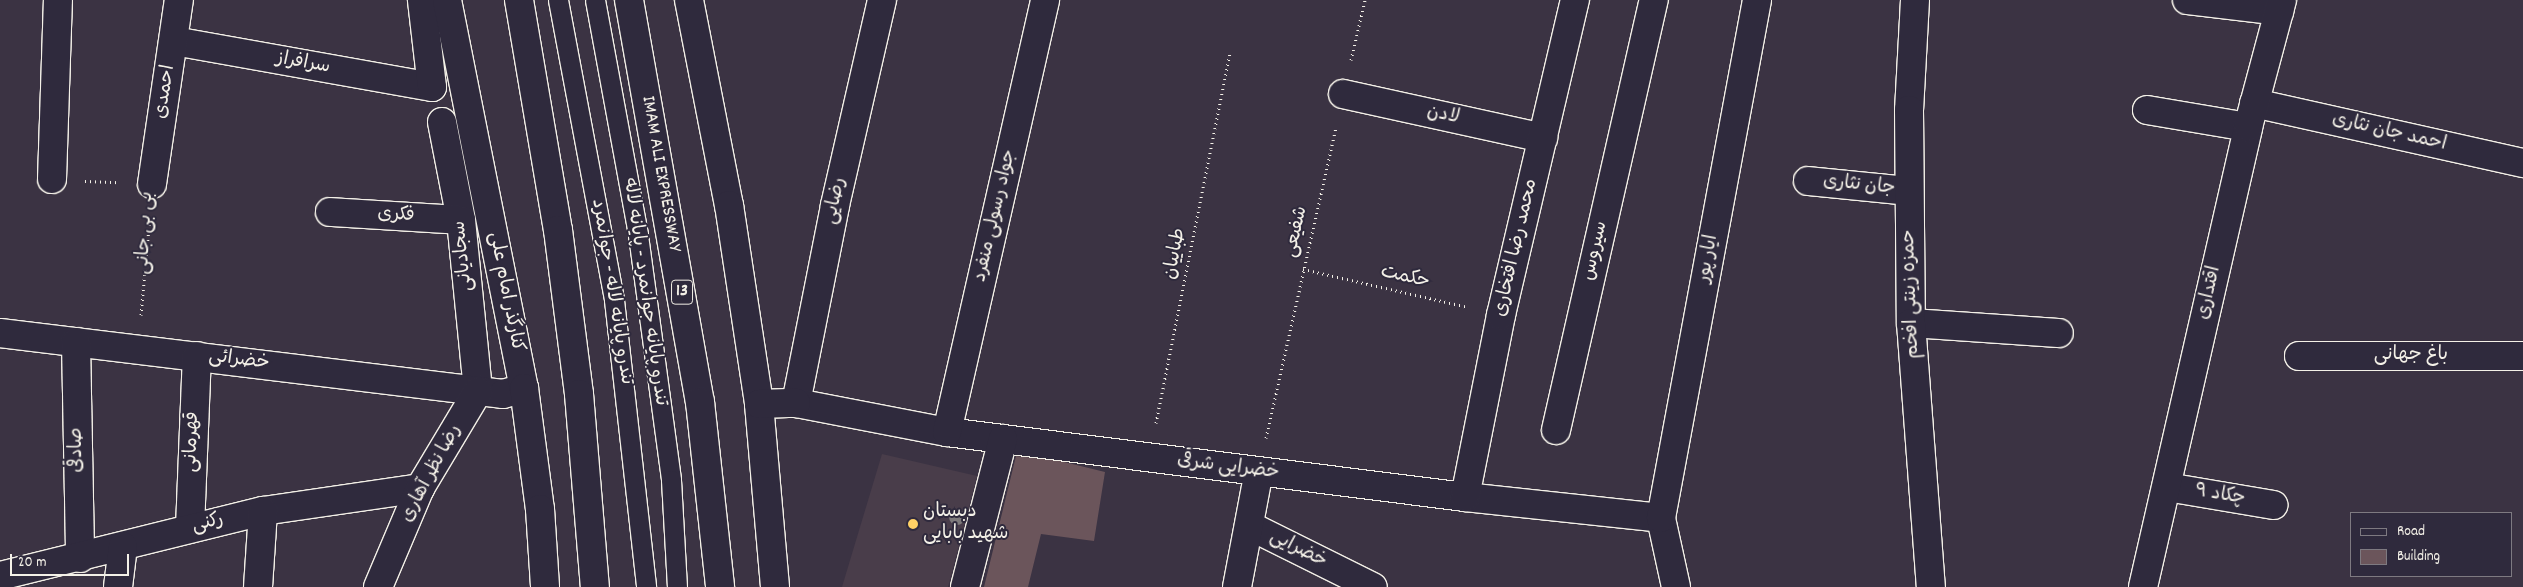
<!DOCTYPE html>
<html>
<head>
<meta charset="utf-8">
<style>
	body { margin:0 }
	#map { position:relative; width:2523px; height:587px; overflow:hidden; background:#3b3343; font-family:Dekko,"Playpen Sans Arabic",sans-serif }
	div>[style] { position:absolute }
	.built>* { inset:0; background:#493d4a }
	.building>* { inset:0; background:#6b555b }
	.path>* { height:3px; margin-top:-1.5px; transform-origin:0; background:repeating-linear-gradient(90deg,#f4f1e8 0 1px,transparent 0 5px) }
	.roads { filter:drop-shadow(1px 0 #f4f1e8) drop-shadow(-1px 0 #f4f1e8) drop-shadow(0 1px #f4f1e8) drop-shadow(0 -1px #f4f1e8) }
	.lane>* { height:19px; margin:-9.5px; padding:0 9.5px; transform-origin:9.5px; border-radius:9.5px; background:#2f2a3d }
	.street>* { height:28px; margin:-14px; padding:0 14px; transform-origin:14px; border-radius:14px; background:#2f2a3d }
	.secondary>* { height:28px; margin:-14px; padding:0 14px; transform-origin:14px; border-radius:14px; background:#2f2a3d }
	.highway>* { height:28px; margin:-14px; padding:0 14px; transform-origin:14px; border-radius:14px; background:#2f2a3d }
	.trees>* { width:16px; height:16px; margin:-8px; border-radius:50%; background:#7e7a7b }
	.dots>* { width:14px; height:14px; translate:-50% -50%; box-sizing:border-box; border:2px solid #2f2a3d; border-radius:50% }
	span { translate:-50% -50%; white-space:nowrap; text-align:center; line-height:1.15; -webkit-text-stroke:4px #2f2a3d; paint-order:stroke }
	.shield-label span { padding:1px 4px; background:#2f2a3d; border:1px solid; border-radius:4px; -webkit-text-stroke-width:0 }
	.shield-label { font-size:18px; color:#f4f1e8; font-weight:700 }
	.street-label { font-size:19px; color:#f4f1e8 }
	.poi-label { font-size:19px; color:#f4f1e8 }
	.left { translate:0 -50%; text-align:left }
	.legend { position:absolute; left:2350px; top:512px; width:162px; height:65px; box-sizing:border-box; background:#2f2a3d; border:1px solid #7e7a81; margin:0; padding:6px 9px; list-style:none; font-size:15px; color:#f4f1e8 }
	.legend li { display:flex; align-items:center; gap:10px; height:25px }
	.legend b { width:25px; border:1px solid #7e7a81 }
	.scale { position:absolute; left:10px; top:554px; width:119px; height:22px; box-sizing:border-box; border:2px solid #f4f1e8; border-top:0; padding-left:6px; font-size:15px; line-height:18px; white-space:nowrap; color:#f4f1e8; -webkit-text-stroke:4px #2f2a3d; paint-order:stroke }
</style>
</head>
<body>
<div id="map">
	<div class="built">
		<div style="clip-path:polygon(882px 454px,977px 476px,948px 587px,842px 587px)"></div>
	</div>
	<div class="building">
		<div style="clip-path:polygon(1016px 456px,1056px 460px,1105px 472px,1094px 541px,1041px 534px,1028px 587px,984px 587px)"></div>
	</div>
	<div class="path">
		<div style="left:1351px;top:60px;width:62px;rotate:-76.9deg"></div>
		<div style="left:85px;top:181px;width:34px;rotate:2deg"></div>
		<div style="left:1303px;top:269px;width:168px;rotate:13deg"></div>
		<div style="left:141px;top:315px;width:98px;rotate:-84.8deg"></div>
		<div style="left:1156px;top:423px;width:376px;rotate:-78.7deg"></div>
		<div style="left:1266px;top:438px;width:319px;rotate:-77.3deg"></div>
	</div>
	<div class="roads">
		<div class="lane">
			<div style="left:558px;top:0;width:305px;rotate:79.4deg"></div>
			<div style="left:614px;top:300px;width:289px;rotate:83.6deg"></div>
			<div style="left:595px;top:0;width:239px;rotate:79.6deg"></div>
			<div style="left:638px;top:235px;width:247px;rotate:82.3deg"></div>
			<div style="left:671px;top:480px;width:107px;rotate:86.8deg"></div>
		</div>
		<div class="street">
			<div style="left:882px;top:0;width:211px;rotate:102.9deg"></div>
			<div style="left:835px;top:206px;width:201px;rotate:101.2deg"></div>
			<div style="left:796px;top:403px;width:154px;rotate:10.9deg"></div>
			<div style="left:947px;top:432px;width:522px;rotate:7.15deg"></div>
			<div style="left:1465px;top:497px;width:197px;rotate:6.1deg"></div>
			<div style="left:2187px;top:0;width:93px;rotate:6.8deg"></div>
			<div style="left:174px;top:41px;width:262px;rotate:10.1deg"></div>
			<div style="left:432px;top:87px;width:88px;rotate:-96.6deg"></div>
			<div style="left:1343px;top:94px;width:205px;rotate:12.4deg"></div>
			<div style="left:2254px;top:103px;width:276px;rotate:12.6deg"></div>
			<div style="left:2147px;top:110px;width:102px;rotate:9.6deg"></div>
			<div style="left:442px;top:122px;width:100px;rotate:79deg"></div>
			<div style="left:461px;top:220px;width:172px;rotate:84.3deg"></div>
			<div style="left:52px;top:179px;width:179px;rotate:-88.1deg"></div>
			<div style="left:1808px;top:181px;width:101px;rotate:5.7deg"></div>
			<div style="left:152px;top:184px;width:186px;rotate:-81.7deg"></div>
			<div style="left:330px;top:212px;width:131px;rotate:3.5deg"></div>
			<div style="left:1911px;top:323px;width:148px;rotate:3.9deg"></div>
			<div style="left:0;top:333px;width:507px;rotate:6.91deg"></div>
			<div style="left:503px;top:394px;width:22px;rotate:-16deg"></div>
			<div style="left:76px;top:342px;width:216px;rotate:88.9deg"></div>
			<div style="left:2299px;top:356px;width:224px"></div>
			<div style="left:1556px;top:430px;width:441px;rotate:-77.2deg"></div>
			<div style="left:947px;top:432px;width:443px;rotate:-77.2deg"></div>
			<div style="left:2167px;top:487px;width:108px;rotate:9.6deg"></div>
			<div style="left:1465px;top:497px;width:186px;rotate:-78.8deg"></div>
			<div style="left:1501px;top:315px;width:324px;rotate:-76.8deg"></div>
			<div style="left:1250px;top:526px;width:137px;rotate:26.4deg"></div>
			<div style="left:190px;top:528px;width:172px;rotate:-87.7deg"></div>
			<div style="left:0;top:576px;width:271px;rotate:-13.9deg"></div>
			<div style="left:263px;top:511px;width:159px;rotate:-8.3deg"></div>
			<div style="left:118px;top:587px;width:41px;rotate:-83deg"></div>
			<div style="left:258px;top:587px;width:76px;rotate:-86.2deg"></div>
			<div style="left:378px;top:587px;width:108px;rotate:-67deg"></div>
			<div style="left:420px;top:488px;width:113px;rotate:-59.1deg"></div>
			<div style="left:965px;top:587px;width:153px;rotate:-75.6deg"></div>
			<div style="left:1237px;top:587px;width:118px;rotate:-79.3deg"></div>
			<div style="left:1676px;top:587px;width:71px;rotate:-102.3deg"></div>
			<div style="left:1661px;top:518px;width:527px;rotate:-79.5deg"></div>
			<div style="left:2143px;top:587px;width:472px;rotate:-77.1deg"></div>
			<div style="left:2248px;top:127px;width:131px;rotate:-75deg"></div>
		</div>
		<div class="secondary">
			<div style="left:447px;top:0;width:396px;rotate:78.8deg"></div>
			<div style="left:524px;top:388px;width:122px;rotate:82.5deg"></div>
			<div style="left:540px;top:509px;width:78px;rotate:86.3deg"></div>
			<div style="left:689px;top:0;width:209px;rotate:79deg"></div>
			<div style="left:729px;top:205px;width:201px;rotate:81.4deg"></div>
			<div style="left:759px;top:404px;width:184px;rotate:85deg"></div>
			<div style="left:1915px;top:0;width:110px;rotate:93.1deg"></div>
			<div style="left:1909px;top:110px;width:213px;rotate:89.5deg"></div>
			<div style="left:1911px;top:323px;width:265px;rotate:85.7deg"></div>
			<div style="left:759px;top:404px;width:37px;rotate:-2deg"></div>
		</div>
		<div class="highway">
			<div style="left:519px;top:0;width:233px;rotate:80.4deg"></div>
			<div style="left:558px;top:230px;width:165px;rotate:82.7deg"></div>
			<div style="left:579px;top:394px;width:194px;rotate:85.3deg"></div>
			<div style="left:629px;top:0;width:408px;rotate:80deg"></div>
			<div style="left:700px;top:402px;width:186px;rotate:83.8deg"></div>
		</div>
	</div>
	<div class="trees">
		<div style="left:957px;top:517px"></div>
	</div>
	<div class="dots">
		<div style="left:913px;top:524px;background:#ffd166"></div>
	</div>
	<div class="shield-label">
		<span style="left:682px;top:292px">13</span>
	</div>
	<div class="street-label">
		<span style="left:303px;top:64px;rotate:10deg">سرافراز</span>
		<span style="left:166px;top:92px;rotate:-81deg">احمدی</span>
		<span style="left:1443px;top:116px;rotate:12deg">لادن</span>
		<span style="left:2389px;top:133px;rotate:13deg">احمد جان نثاری</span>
		<span style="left:660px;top:174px;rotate:80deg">IMAM ALI EXPRESSWAY</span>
		<span style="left:1859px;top:186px;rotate:6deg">جان نثاری</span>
		<span style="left:836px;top:201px;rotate:-78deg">رضایی</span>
		<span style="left:396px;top:216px;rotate:3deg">فکری</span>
		<span style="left:996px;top:216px;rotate:-77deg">جواد رسولی منفرد</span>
		<span style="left:1297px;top:232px;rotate:-77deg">شفیعی</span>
		<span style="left:146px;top:233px;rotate:-87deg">بی بی جانی</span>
		<span style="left:1517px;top:248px;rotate:-77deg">محمد رضا افتخاری</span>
		<span style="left:1596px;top:251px;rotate:-77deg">سیروس</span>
		<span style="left:1176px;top:254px;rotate:-79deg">طباییان</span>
		<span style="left:464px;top:256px;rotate:-96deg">سجادیانی</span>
		<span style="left:1709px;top:259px;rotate:-80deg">ایار پور</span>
		<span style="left:1405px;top:278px;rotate:13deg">حکمت</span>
		<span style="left:505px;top:292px;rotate:79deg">کنارگذر امام علی</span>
		<span style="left:611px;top:292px;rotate:81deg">تندرو پایانه لاله - جوانمرد</span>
		<span style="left:644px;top:292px;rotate:82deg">تندرو پایانه جوانمرد - پایانه لاله</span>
		<span style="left:2210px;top:293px;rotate:-77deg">اقتداری</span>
		<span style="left:1912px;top:294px;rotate:-92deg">حمزه زینتی افخم</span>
		<span style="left:2411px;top:356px">باغ جهانی</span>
		<span style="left:239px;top:361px;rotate:7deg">خضرائی</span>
		<span style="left:193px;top:442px;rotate:-88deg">قهرمانی</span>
		<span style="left:78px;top:450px;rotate:-91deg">صادقی</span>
		<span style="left:1228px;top:468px;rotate:7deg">خضرایی شرقی</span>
		<span style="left:432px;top:474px;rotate:-62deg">رضا نظر آهاری</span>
		<span style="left:2220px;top:496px;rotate:9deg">چکاد ۹</span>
		<span style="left:208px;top:524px;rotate:-13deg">رکنی</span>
		<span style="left:1298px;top:550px;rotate:27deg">خضرایی</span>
	</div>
	<div class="poi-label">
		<span class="left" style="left:923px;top:524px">دبستان<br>شهید بابایی</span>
	</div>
	<ul class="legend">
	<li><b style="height:6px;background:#2f2a3d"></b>Road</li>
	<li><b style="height:14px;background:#6b555b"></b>Building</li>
	</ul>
	<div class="scale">20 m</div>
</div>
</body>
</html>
